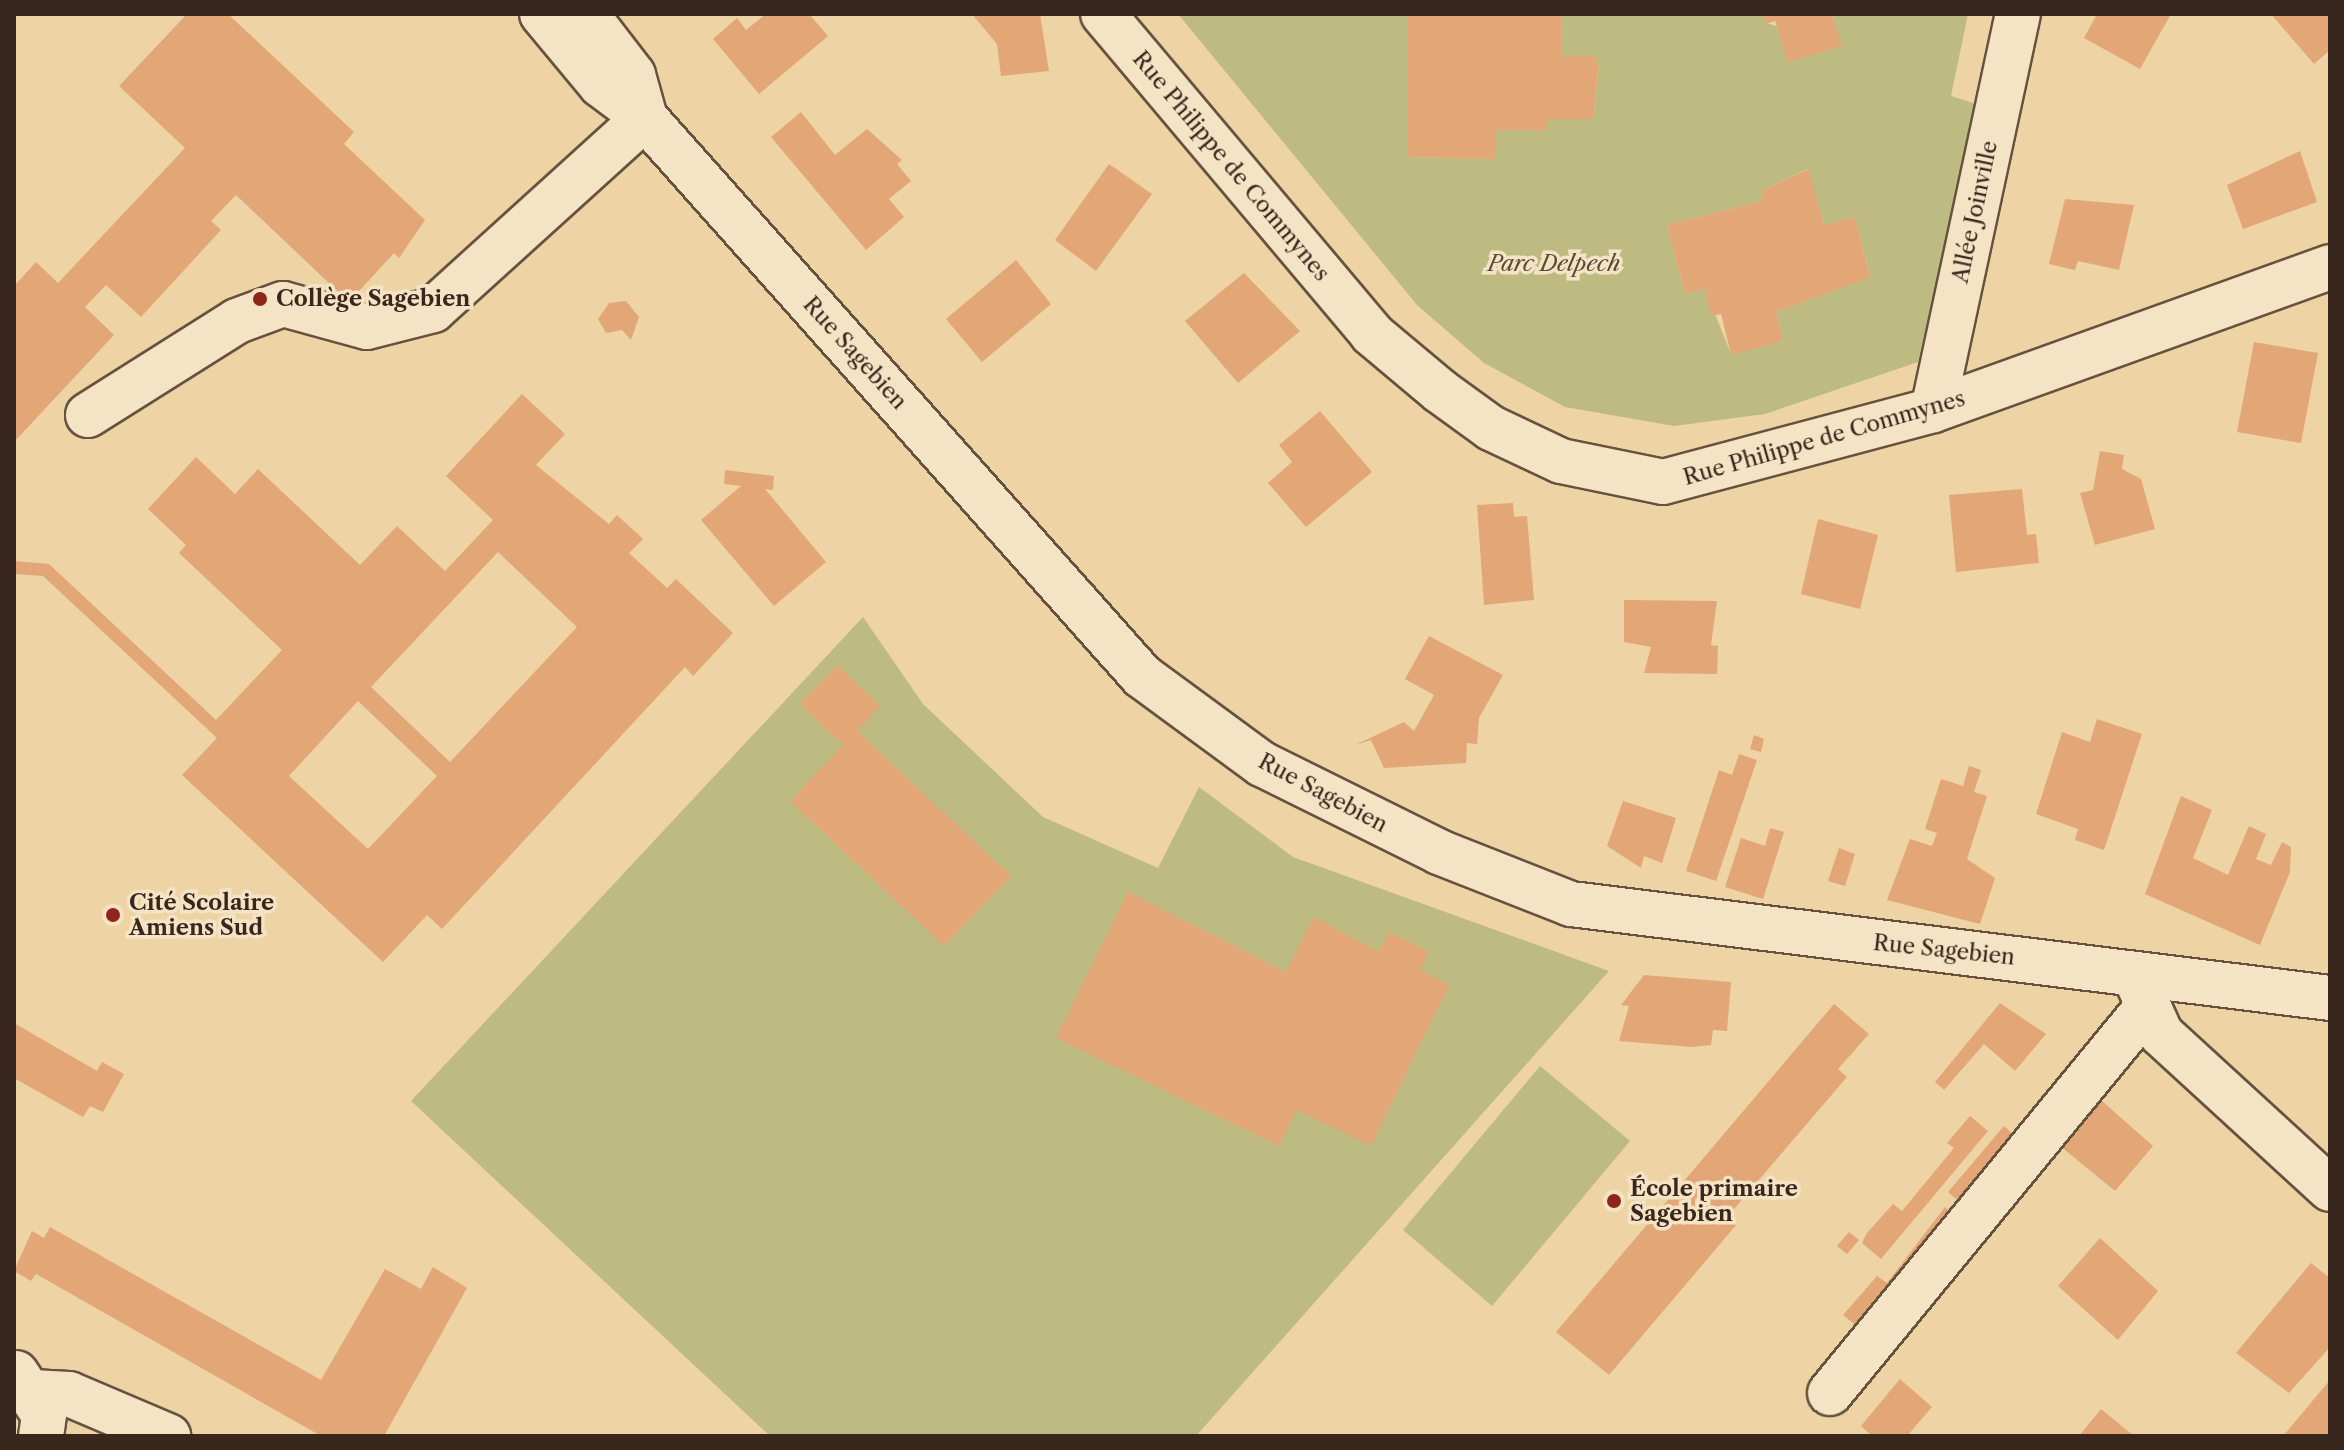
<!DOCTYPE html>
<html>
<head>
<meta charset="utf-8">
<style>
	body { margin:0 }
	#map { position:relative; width:2344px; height:1450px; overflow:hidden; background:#eed4a4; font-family:"Libre Caslon Text",serif }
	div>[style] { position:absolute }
	.green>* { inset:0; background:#bebb82 }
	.building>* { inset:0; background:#e2a677 }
	.roads { filter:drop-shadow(2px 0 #66523f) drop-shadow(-2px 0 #66523f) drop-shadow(0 2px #66523f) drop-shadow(0 -2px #66523f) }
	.minor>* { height:44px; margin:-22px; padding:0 22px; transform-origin:22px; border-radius:22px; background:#f4e3c4 }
	.dots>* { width:22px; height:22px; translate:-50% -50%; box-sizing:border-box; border:4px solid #f4e3c4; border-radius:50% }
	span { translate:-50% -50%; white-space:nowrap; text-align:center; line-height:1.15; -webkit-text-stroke:7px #f4e3c4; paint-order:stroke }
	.street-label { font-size:22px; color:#39261d }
	.park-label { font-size:22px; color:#5a4b36; font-style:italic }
	.poi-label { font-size:22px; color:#39261d; font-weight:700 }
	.left { translate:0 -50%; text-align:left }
	.frame { position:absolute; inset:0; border:16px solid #39261d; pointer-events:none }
</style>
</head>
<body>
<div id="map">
	<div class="green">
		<div style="clip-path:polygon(evenodd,1178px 14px,1483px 14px,1409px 15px,1407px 157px,1495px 159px,1495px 130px,1547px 130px,1547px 119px,1593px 119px,1599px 65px,1594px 56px,1562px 56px,1561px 14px,1763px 14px,1766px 23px,1841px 46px,1832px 17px,1843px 14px,1968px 14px,1951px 96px,1976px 104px,1918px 362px,1765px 414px,1674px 426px,1565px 407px,1484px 363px,1417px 305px,1178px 14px,1808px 169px,1824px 225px,1855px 217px,1870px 276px,1776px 312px,1783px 341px,1731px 354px,1705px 289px,1685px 293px,1667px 225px,1763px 201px,1761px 191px,1808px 169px)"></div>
		<div style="clip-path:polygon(863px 617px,923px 704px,1043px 817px,1158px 868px,1199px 787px,1293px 857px,1609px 971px,1196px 1436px,770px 1436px,411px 1101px)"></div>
		<div style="clip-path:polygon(1540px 1066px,1630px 1141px,1492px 1306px,1403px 1230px)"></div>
	</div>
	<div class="building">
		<div style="clip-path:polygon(187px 14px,228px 14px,354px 132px,344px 144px,425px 220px,399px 258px,394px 253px,349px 302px,236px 195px,211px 221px,221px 230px,141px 317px,106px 285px,85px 307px,114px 335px,14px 442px,14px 286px,36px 262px,58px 283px,185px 148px,119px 86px)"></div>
		<div style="clip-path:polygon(766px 14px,809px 14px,828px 36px,759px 94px,713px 39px,737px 18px,746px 30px)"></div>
		<div style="clip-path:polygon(972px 14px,1040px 14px,1049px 71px,1001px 76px,997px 44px)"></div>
		<div style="clip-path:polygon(1561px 14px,1562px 56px,1594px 56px,1599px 64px,1593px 119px,1547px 119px,1547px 130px,1495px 130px,1495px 159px,1407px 157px,1408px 15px)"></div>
		<div style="clip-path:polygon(1763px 14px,1840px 14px,1832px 17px,1842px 46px,1788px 62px,1775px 21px,1766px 24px)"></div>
		<div style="clip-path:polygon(2097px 14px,2171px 14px,2140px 69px,2084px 38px)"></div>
		<div style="clip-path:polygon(2271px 14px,2330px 14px,2330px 50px,2314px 64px)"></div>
		<div style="clip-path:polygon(801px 112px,835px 155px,867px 129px,902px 160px,897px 164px,911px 181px,889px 199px,904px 217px,866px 250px,771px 137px)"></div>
		<div style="clip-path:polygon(2300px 151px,2317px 202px,2243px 229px,2227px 185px)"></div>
		<div style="clip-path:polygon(1109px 164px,1152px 194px,1096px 271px,1055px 240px)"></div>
		<div style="clip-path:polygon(1809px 169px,1824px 225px,1855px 217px,1870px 277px,1776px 312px,1783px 341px,1731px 355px,1721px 314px,1711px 316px,1705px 289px,1685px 293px,1667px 225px,1763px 201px,1761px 191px)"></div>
		<div style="clip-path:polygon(2065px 199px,2134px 205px,2119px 270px,2078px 261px,2075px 270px,2049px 264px)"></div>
		<div style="clip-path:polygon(1016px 260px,1051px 304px,982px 362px,946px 319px)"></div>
		<div style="clip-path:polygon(1244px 273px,1300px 331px,1238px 383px,1185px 321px)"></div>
		<div style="clip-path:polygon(626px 301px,639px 317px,631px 340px,622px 330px,606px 333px,598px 319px,609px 303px)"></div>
		<div style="clip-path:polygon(2254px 342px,2318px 353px,2301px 443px,2237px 432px)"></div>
		<div style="clip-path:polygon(evenodd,522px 394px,565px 434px,536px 465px,609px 524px,617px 515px,643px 539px,629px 553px,667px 588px,676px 579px,733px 633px,693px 676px,685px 667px,442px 929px,427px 915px,383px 962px,182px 775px,217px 738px,43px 576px,14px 574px,14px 561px,49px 564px,216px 720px,282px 650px,179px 553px,186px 545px,148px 509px,196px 457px,235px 494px,258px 469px,360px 565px,397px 526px,445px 571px,493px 520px,446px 476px,522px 394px,498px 552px,577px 627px,450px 762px,371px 687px,498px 552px,522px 394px,358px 701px,437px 776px,368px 849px,289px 776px,358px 701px)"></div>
		<div style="clip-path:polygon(1320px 411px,1372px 472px,1306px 527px,1268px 483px,1292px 462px,1279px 445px)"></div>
		<div style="clip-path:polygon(2100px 451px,2124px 455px,2122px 469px,2141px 479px,2155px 529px,2095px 545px,2080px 493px,2093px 490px)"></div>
		<div style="clip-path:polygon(725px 470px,774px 476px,773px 490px,765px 489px,826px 562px,774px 606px,701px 520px,741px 486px,724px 484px)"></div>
		<div style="clip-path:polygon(2022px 489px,2027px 535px,2036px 534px,2039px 563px,1956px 572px,1949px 495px)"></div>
		<div style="clip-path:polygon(1513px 503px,1514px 517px,1527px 516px,1534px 600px,1484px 605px,1477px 505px)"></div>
		<div style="clip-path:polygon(1818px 519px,1878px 535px,1860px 609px,1801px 594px)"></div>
		<div style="clip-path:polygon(1624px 600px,1717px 601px,1711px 645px,1718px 646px,1717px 674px,1644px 673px,1651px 647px,1624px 642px)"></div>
		<div style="clip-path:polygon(1429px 636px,1503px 675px,1479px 718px,1477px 744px,1467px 743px,1466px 763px,1384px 768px,1371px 740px,1355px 745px,1404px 722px,1414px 731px,1434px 695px,1405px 679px)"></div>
		<div style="clip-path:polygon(837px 665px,880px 706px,857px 731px,1011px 876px,944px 946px,790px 801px,843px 745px,800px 704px)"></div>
		<div style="clip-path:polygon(2097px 719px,2142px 734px,2104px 850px,2075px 840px,2078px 829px,2036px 814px,2062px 732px,2090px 742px)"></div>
		<div style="clip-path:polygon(1754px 735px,1764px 739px,1761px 752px,1750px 749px)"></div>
		<div style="clip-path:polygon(1739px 754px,1757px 760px,1716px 881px,1686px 871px,1719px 770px,1732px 775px)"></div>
		<div style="clip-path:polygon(1969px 766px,1981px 770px,1974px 792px,1987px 796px,1967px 859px,1995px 878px,1980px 924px,1887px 900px,1910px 839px,1932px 846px,1937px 833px,1925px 829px,1941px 779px,1963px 786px)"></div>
		<div style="clip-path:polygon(2181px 796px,2212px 810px,2193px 858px,2228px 875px,2249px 826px,2266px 834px,2256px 859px,2271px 865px,2282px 842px,2291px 847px,2290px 872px,2260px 945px,2145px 894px)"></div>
		<div style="clip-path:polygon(1623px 801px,1676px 818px,1662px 863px,1644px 856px,1641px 868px,1607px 846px)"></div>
		<div style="clip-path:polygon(1770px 828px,1784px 832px,1763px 899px,1725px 887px,1741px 838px,1765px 846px)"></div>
		<div style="clip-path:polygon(1839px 848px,1855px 854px,1845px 886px,1828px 881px)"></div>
		<div style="clip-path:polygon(1128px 892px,1286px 972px,1314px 917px,1379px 952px,1389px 932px,1429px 952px,1420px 970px,1449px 985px,1371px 1146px,1297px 1110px,1279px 1146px,1056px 1038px)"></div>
		<div style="clip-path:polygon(1644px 975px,1731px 982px,1727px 1031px,1713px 1030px,1711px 1045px,1692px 1047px,1619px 1041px,1629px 1006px,1621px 1005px)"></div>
		<div style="clip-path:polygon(2000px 1003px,2046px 1034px,2015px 1071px,1984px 1044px,1944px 1090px,1935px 1082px)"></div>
		<div style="clip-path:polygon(1834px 1004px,1869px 1034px,1838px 1069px,1847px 1077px,1728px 1216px,1737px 1224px,1609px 1375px,1556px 1332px)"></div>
		<div style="clip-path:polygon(14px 1023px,97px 1071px,102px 1062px,124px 1074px,103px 1112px,90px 1106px,83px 1117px,14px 1078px)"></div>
		<div style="clip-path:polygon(2094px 1094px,2153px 1146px,2115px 1191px,2054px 1141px)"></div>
		<div style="clip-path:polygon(1970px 1116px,1988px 1131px,1881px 1259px,1862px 1243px,1867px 1233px,1893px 1204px,1902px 1211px,1954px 1148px,1947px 1143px)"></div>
		<div style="clip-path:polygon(2004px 1126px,2022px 1142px,1967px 1208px,1948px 1192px)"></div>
		<div style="clip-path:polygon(1945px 1207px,1958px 1218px,1864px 1332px,1843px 1315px,1877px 1276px,1887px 1283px)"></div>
		<div style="clip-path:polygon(50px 1227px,321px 1380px,385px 1269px,421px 1289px,433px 1267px,467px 1288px,384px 1436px,321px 1436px,36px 1274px,31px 1281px,14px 1271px,32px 1231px,44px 1238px)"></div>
		<div style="clip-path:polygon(1849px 1232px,1859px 1240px,1847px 1254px,1837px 1246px)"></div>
		<div style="clip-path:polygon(2100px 1238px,2158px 1291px,2118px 1340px,2058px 1286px)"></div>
		<div style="clip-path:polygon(2311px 1263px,2330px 1278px,2330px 1347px,2289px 1393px,2236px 1353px)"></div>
		<div style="clip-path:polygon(1900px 1379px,1932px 1407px,1907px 1436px,1872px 1436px,1861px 1426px)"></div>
		<div style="clip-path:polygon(2330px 1380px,2330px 1436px,2283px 1436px)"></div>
		<div style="clip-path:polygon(2101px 1409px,2134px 1436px,2079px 1436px)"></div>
	</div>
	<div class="roads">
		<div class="minor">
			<div style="left:542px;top:14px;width:92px;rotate:50.3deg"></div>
			<div style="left:601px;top:85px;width:55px;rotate:36.9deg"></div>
			<div style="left:586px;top:14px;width:77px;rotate:52.4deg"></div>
			<div style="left:633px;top:75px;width:45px;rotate:74.4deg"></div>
			<div style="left:645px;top:118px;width:747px;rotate:48.31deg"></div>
			<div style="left:1142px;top:676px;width:149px;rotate:36.3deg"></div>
			<div style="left:1262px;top:764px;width:198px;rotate:26.4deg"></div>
			<div style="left:1439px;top:852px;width:142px;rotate:21.5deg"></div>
			<div style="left:1571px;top:904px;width:765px;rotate:7.06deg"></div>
			<div style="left:1103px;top:14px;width:418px;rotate:49.9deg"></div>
			<div style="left:1372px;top:334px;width:89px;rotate:40deg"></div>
			<div style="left:1440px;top:391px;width:63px;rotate:36deg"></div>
			<div style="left:1491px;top:428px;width:77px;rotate:25.2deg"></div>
			<div style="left:1561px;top:461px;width:104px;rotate:11.6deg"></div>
			<div style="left:1663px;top:482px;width:279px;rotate:-14.9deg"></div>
			<div style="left:1933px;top:410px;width:422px;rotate:-19.8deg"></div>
			<div style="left:1933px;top:410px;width:405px;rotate:-77.9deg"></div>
			<div style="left:88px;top:415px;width:176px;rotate:-32.2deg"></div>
			<div style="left:237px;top:321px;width:49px;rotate:-20.3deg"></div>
			<div style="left:283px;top:304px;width:87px;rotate:15.3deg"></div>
			<div style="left:367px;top:327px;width:68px;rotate:-14.4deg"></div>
			<div style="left:433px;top:310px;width:286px;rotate:-42.2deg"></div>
			<div style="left:2138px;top:983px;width:56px;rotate:65.7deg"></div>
			<div style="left:2161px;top:1034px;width:229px;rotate:42.5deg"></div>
			<div style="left:16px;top:1373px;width:50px;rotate:56.3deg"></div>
			<div style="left:44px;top:1415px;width:21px;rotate:98deg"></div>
			<div style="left:32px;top:1392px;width:37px;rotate:3deg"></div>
			<div style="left:69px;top:1394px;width:108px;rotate:23deg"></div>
			<div style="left:1830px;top:1393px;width:501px;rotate:-50.59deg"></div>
		</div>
	</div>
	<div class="dots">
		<div style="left:260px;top:299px;background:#8f2418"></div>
		<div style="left:113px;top:915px;background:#8f2418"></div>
		<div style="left:1614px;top:1201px;background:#8f2418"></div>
	</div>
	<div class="street-label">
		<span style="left:1231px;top:166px;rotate:50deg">Rue Philippe de Commynes</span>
		<span style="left:1975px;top:212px;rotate:-78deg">Allée Joinville</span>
		<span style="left:855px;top:353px;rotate:48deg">Rue Sagebien</span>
		<span style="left:1824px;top:438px;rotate:-16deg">Rue Philippe de Commynes</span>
		<span style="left:1323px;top:793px;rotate:28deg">Rue Sagebien</span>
		<span style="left:1944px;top:950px;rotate:6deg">Rue Sagebien</span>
	</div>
	<div class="park-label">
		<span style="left:1554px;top:264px">Parc Delpech</span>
	</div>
	<div class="poi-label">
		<span class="left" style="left:276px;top:299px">Collège Sagebien</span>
		<span class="left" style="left:129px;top:915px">Cité Scolaire<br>Amiens Sud</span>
		<span class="left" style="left:1630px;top:1201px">École primaire<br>Sagebien</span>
	</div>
	<div class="frame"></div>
</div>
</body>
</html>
